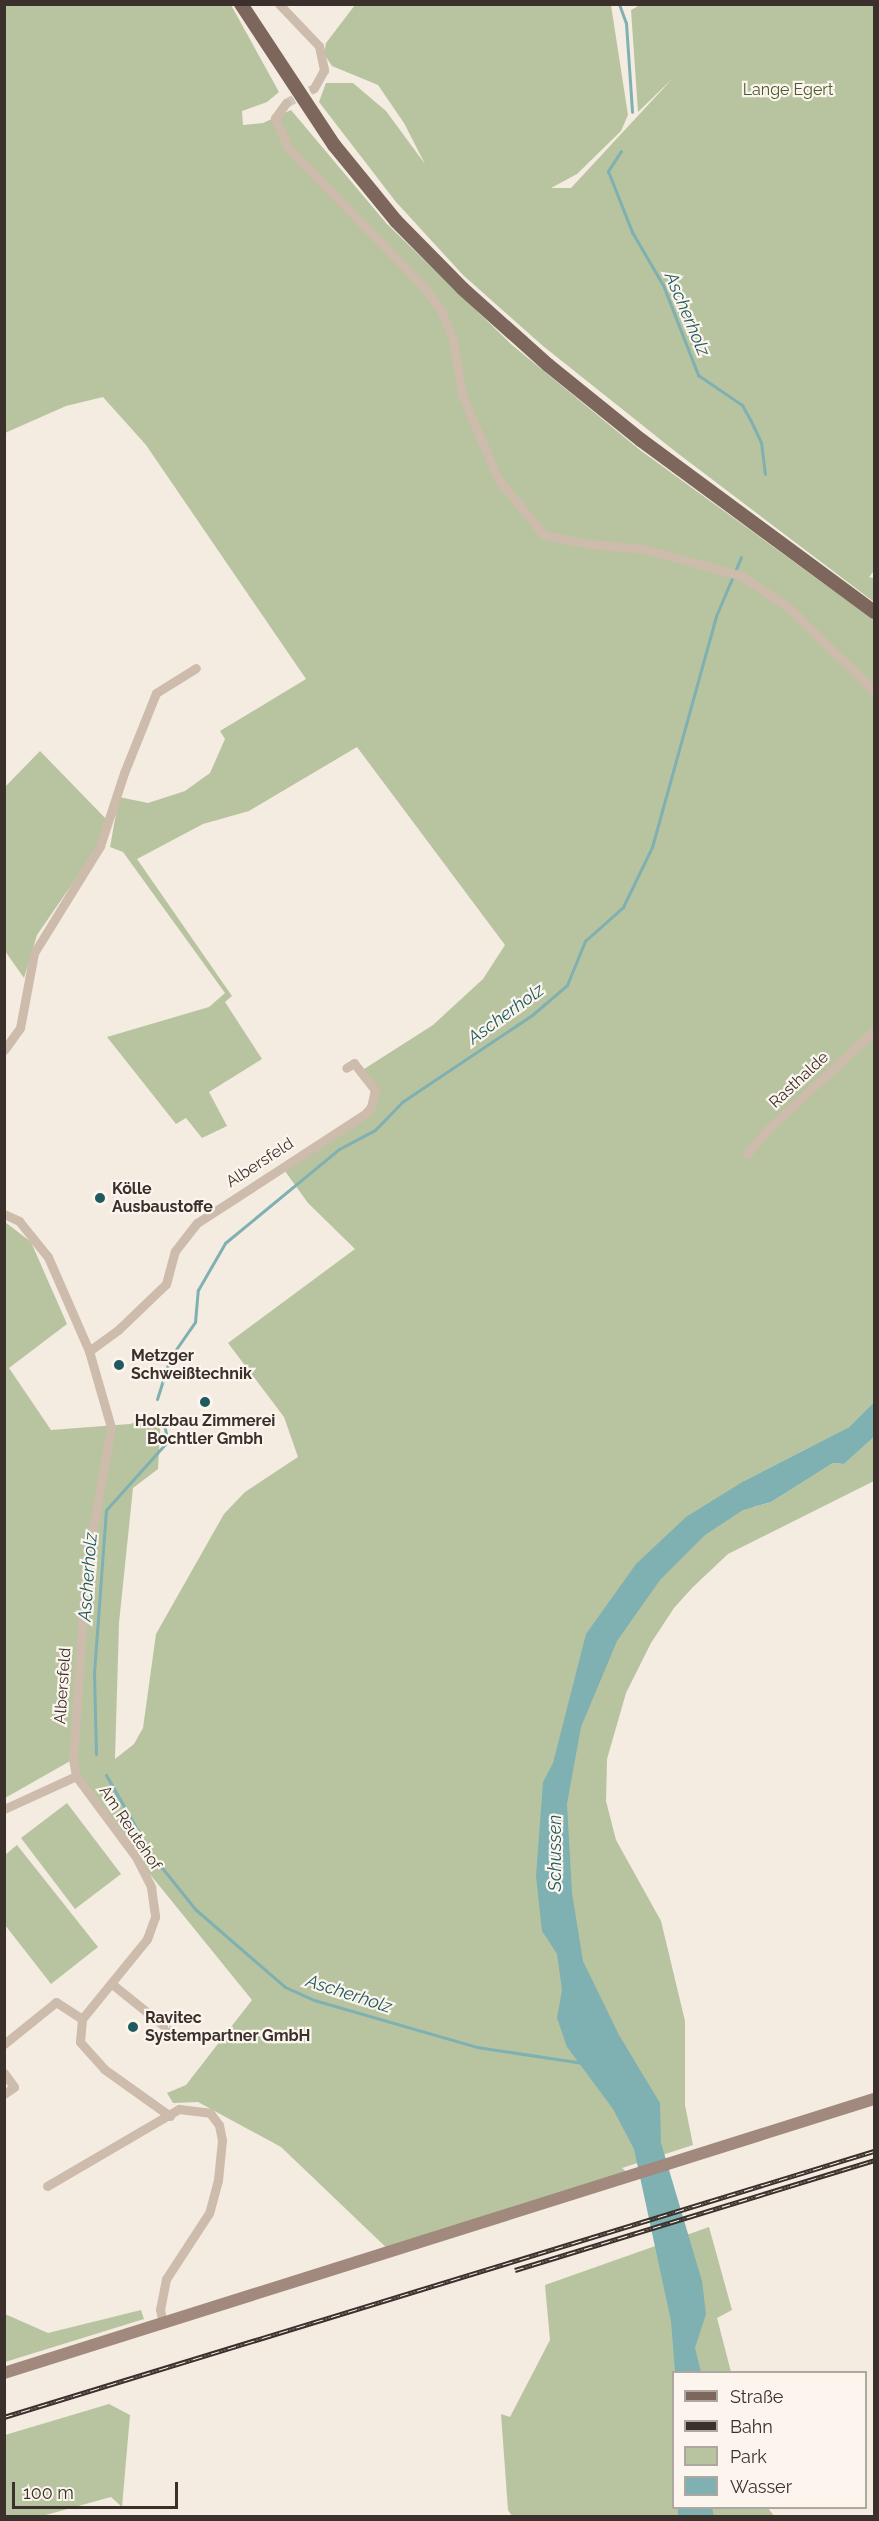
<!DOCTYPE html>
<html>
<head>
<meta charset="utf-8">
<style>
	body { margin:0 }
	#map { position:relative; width:879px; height:2521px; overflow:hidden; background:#f4ebe1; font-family:Raleway,sans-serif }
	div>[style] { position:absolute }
	.green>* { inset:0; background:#b8c4a0 }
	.water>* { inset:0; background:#7fb0b2 }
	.stream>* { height:3px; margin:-1.5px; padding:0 1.5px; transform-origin:1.5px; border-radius:1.5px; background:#7fb0b2 }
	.street-tunnel>* { height:9px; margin-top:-4.5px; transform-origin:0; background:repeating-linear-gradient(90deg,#cfc6bd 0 9px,transparent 0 13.5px) }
	.street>* { height:9px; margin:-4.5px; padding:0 4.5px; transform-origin:4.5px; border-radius:4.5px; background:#cdbbac }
	.secondary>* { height:12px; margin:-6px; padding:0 6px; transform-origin:6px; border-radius:6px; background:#a18a7d }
	.primary>* { height:14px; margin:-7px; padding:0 7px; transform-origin:7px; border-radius:7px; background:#7d675c }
	.rail>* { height:5px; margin-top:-2.5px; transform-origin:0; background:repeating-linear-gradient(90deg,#fbf5ee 0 9px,#3b302b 0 18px); box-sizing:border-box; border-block:2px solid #3b302b }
	.dots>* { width:16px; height:16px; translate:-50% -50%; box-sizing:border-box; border:3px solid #fbf5ee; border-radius:50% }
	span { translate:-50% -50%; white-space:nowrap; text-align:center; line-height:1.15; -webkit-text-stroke:4.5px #fbf5ee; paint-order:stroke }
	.park-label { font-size:16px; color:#4a5a2e }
	.street-label { font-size:16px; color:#3b302b }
	.poi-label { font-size:16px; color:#3b302b; font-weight:700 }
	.left { translate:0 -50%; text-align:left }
	.water-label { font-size:18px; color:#1f5a5e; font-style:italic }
	.frame { position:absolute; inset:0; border:6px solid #3b302b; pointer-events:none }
	.legend { position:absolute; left:672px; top:2371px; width:195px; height:138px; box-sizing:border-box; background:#fbf5ee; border:2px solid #aea6a0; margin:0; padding:8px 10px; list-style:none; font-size:18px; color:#3b302b }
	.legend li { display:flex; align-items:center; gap:12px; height:30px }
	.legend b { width:30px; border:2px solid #aea6a0 }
	.scale { position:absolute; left:12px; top:2482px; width:166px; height:27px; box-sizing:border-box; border:3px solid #3b302b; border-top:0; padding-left:8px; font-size:18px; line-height:21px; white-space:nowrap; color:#3b302b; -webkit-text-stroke:4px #fbf5ee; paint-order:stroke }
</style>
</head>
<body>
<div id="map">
	<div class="green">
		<div style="clip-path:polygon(642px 4px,874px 5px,874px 571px,869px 577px,874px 578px,874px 602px,676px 452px,543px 346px,463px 275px,396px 202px,319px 102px,326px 83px,353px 83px,386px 111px,425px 164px,404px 123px,378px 85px,332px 66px,324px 54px,326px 43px,355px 5px,611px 5px,628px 115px,621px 131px,577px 174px,551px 188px,571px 188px,673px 78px,638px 112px,631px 10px)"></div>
		<div style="clip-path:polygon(5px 5px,231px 5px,279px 92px,267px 102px,242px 111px,243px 125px,263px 123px,291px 110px,387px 224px,512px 345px,640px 450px,874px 620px,874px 1402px,849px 1427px,744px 1481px,754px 1507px,771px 1502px,833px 1463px,844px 1464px,874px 1437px,874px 1481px,728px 1554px,692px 1588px,674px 1608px,651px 1643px,626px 1693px,607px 1759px,606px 1801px,616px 1840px,661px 1921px,685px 2021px,685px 2105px,693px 2145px,622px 2168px,632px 2177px,392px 2253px,281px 2147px,198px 2102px,173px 2103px,167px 2093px,186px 2085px,252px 2000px,136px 1857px,76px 1776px,72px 1760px,5px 1798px,5px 1222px,31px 1242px,67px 1324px,9px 1368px,51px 1430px,130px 1424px,161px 1414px,158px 1469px,133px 1488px,119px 1623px,115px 1759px,134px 1744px,143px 1728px,156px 1634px,224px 1514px,245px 1492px,298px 1457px,284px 1417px,228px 1343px,355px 1249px,308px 1203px,282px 1167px,365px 1114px,375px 1098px,361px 1071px,433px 1025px,483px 979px,505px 945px,357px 747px,249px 811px,203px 824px,137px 859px,232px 996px,225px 1002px,262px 1059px,209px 1092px,227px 1126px,202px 1138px,186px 1118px,176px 1124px,107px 1037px,209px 1007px,225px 993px,123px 852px,110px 847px,119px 797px,148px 803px,185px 791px,210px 773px,225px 739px,220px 731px,306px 679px,146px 445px,103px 397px,66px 406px,5px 433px)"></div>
		<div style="clip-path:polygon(40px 751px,108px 821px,97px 848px,37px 935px,24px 978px,5px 951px,4px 788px)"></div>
		<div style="clip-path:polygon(67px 1803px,121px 1874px,75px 1909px,21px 1838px)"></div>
		<div style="clip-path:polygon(17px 1845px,98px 1947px,51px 1984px,5px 1925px,5px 1855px)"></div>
		<div style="clip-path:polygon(709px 2227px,732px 2310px,717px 2318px,731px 2372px,674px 2372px,674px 2508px,768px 2508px,774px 2516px,512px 2516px,508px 2510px,501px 2414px,510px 2417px,550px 2340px,545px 2285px)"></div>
		<div style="clip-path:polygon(141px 2310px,144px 2319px,5px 2362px,5px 2314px,48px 2333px)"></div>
		<div style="clip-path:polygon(109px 2404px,130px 2415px,122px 2507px,111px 2497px,42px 2516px,5px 2516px,5px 2435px)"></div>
	</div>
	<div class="water">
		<div style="clip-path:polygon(874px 1402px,874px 1437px,844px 1464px,833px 1463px,771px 1502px,743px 1510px,705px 1535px,660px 1580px,617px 1641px,581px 1727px,567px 1804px,572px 1893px,583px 1961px,619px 2035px,660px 2103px,661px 2143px,702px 2281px,706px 2314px,695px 2348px,701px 2372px,675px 2372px,671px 2321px,634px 2149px,613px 2109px,567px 2047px,557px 2018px,562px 1990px,557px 1954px,542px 1931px,536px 1876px,543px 1782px,553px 1763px,586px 1634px,636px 1564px,686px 1517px,744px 1481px,849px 1427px)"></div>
		<div style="clip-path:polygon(678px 2508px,712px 2508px,714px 2516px,678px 2516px)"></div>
	</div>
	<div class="stream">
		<div style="left:619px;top:4px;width:20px;rotate:70deg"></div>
		<div style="left:626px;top:23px;width:89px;rotate:86.1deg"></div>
		<div style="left:621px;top:151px;width:24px;rotate:123deg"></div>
		<div style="left:608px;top:171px;width:66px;rotate:68.5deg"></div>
		<div style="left:632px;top:232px;width:61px;rotate:59.7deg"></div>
		<div style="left:663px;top:285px;width:97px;rotate:68.7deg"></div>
		<div style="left:698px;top:375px;width:53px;rotate:34.3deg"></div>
		<div style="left:742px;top:405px;width:18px;rotate:61deg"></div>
		<div style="left:751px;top:421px;width:23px;rotate:65deg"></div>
		<div style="left:761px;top:442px;width:32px;rotate:83deg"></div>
		<div style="left:157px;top:1399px;width:43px;rotate:-72.4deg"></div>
		<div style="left:170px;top:1358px;width:44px;rotate:-55.2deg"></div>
		<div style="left:195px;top:1322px;width:32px;rotate:-85deg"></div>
		<div style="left:198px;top:1290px;width:54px;rotate:-60.1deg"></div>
		<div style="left:225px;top:1243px;width:148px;rotate:-39.5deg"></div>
		<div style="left:339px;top:1149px;width:41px;rotate:-27.8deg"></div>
		<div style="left:375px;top:1130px;width:39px;rotate:-46deg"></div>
		<div style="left:402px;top:1102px;width:156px;rotate:-33.8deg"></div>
		<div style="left:532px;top:1015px;width:46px;rotate:-40.6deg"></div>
		<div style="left:567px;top:985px;width:48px;rotate:-67.8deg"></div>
		<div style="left:585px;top:941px;width:51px;rotate:-41.8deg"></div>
		<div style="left:623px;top:907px;width:67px;rotate:-64.2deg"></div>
		<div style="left:652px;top:847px;width:240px;rotate:-74.5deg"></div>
		<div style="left:716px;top:616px;width:64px;rotate:-67deg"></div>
		<div style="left:96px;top:1754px;width:81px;rotate:-91.4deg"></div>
		<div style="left:94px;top:1673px;width:163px;rotate:-85.8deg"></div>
		<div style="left:106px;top:1510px;width:93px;rotate:-48.1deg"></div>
		<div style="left:168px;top:1441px;width:16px;rotate:-104deg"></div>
		<div style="left:106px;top:1775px;width:91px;rotate:60.3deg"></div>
		<div style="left:151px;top:1854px;width:70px;rotate:51.3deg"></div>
		<div style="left:195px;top:1909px;width:119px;rotate:40.9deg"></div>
		<div style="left:285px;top:1987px;width:32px;rotate:24deg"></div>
		<div style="left:314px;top:2000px;width:170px;rotate:16.1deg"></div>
		<div style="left:477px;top:2047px;width:107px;rotate:8.6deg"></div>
	</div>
	<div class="street-tunnel">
		<div style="left:286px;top:103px;width:32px;rotate:-28deg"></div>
	</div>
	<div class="street">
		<div style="left:279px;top:4px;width:58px;rotate:46.4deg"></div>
		<div style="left:319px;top:46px;width:25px;rotate:78deg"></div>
		<div style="left:324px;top:70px;width:21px;rotate:119deg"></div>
		<div style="left:286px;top:103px;width:19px;rotate:126deg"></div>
		<div style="left:275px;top:118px;width:34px;rotate:66deg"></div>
		<div style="left:289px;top:149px;width:192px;rotate:45.6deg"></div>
		<div style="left:423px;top:286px;width:30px;rotate:53deg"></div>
		<div style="left:441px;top:310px;width:31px;rotate:68deg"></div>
		<div style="left:453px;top:339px;width:57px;rotate:80.9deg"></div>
		<div style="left:462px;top:395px;width:91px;rotate:66.8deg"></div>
		<div style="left:498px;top:479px;width:72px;rotate:50.6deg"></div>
		<div style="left:544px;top:535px;width:47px;rotate:11.1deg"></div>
		<div style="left:590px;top:544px;width:54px;rotate:5.3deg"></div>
		<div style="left:644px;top:549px;width:102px;rotate:15.4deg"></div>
		<div style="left:742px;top:576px;width:57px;rotate:34.2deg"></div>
		<div style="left:789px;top:608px;width:119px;rotate:44.3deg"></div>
		<div style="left:4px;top:1050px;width:27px;rotate:-54deg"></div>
		<div style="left:20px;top:1028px;width:76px;rotate:-79.4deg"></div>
		<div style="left:34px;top:953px;width:126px;rotate:-58.3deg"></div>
		<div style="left:100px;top:846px;width:77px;rotate:-71.8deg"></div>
		<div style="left:124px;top:773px;width:86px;rotate:-68.2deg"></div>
		<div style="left:156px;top:693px;width:47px;rotate:-32deg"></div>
		<div style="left:747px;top:1154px;width:33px;rotate:-50deg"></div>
		<div style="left:768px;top:1129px;width:144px;rotate:-42.8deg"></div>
		<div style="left:4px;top:1214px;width:17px;rotate:25deg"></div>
		<div style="left:19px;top:1221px;width:46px;rotate:51.1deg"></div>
		<div style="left:48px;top:1257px;width:103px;rotate:66.4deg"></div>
		<div style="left:89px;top:1351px;width:79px;rotate:73.9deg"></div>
		<div style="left:111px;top:1427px;width:144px;rotate:100deg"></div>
		<div style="left:86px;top:1569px;width:190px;rotate:93.9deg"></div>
		<div style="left:73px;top:1759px;width:17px;rotate:80deg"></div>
		<div style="left:76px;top:1776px;width:101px;rotate:53.5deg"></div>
		<div style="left:136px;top:1857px;width:34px;rotate:63deg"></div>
		<div style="left:151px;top:1887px;width:30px;rotate:82deg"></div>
		<div style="left:155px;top:1917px;width:23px;rotate:110deg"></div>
		<div style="left:147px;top:1939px;width:103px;rotate:129.1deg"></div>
		<div style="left:82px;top:2019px;width:23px;rotate:95deg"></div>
		<div style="left:80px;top:2042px;width:36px;rotate:48deg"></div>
		<div style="left:104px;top:2069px;width:81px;rotate:35.5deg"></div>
		<div style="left:89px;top:1351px;width:36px;rotate:-36deg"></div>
		<div style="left:118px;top:1330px;width:66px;rotate:-43.8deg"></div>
		<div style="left:166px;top:1284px;width:34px;rotate:-75deg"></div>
		<div style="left:175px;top:1251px;width:36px;rotate:-52deg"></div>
		<div style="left:197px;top:1223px;width:200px;rotate:-33deg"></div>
		<div style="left:365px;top:1114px;width:9px;rotate:-49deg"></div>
		<div style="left:371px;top:1107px;width:17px;rotate:-77deg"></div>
		<div style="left:375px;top:1090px;width:34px;rotate:-128deg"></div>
		<div style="left:354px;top:1063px;width:9px;rotate:148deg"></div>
		<div style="left:4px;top:1809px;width:79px;rotate:-24.6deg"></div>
		<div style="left:112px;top:1984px;width:73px;rotate:38.9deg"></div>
		<div style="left:4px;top:2044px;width:67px;rotate:-38.9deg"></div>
		<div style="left:56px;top:2002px;width:31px;rotate:33deg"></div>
		<div style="left:4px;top:2073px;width:17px;rotate:54deg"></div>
		<div style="left:14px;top:2087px;width:12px;rotate:145deg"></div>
		<div style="left:47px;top:2186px;width:153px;rotate:-30.3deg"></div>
		<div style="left:179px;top:2109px;width:31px;rotate:7deg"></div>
		<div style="left:210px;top:2113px;width:15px;rotate:53deg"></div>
		<div style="left:219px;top:2125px;width:15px;rotate:79deg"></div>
		<div style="left:222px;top:2140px;width:40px;rotate:95.7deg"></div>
		<div style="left:218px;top:2180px;width:34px;rotate:105deg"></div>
		<div style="left:209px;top:2213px;width:79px;rotate:123.1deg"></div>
		<div style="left:166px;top:2279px;width:31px;rotate:101deg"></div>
		<div style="left:160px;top:2309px;width:15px;rotate:79deg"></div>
	</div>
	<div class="secondary">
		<div style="left:4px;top:2373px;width:912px;rotate:-17.48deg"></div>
	</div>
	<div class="primary">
		<div style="left:241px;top:4px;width:169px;rotate:56.6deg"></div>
		<div style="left:334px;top:145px;width:98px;rotate:50.8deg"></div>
		<div style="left:396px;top:221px;width:95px;rotate:45.4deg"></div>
		<div style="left:463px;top:289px;width:114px;rotate:41.8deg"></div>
		<div style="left:548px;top:365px;width:119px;rotate:38.9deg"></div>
		<div style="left:641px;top:440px;width:290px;rotate:36.4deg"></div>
	</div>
	<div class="rail">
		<div style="left:515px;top:2270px;width:375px;rotate:-17deg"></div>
		<div style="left:4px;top:2417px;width:910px;rotate:-17deg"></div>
	</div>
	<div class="dots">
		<div style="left:100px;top:1198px;background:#1f5a5e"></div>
		<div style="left:119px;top:1365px;background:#1f5a5e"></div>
		<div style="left:205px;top:1402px;background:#1f5a5e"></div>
		<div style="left:133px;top:2027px;background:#1f5a5e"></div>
	</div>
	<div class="park-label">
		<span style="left:788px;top:90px">Lange Egert</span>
	</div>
	<div class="street-label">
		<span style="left:799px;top:1080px;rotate:-43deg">Rasthalde</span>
		<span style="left:260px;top:1163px;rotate:-33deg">Albersfeld</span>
		<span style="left:63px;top:1686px;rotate:-86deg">Albersfeld</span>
		<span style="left:130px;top:1828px;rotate:56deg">Am Reutehof</span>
	</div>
	<div class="poi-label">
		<span class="left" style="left:112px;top:1198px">Kölle<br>Ausbaustoffe</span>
		<span class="left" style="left:131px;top:1365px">Metzger<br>Schweißtechnik</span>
		<span style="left:205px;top:1430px">Holzbau Zimmerei<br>Bochtler Gmbh</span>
		<span class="left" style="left:145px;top:2027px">Ravitec<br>Systempartner GmbH</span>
	</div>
	<div class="water-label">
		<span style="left:687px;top:314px;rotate:67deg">Ascherholz</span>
		<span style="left:506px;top:1014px;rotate:-36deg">Ascherholz</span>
		<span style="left:88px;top:1577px;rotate:-86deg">Ascherholz</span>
		<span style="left:555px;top:1853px;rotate:-90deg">Schussen</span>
		<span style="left:349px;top:1994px;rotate:18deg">Ascherholz</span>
	</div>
	<div class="frame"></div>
	<ul class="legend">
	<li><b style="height:8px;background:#7d675c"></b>Straße</li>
	<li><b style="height:8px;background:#3b302b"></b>Bahn</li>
	<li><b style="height:16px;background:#b8c4a0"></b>Park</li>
	<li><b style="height:16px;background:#7fb0b2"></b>Wasser</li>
	</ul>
	<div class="scale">100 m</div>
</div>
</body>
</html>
